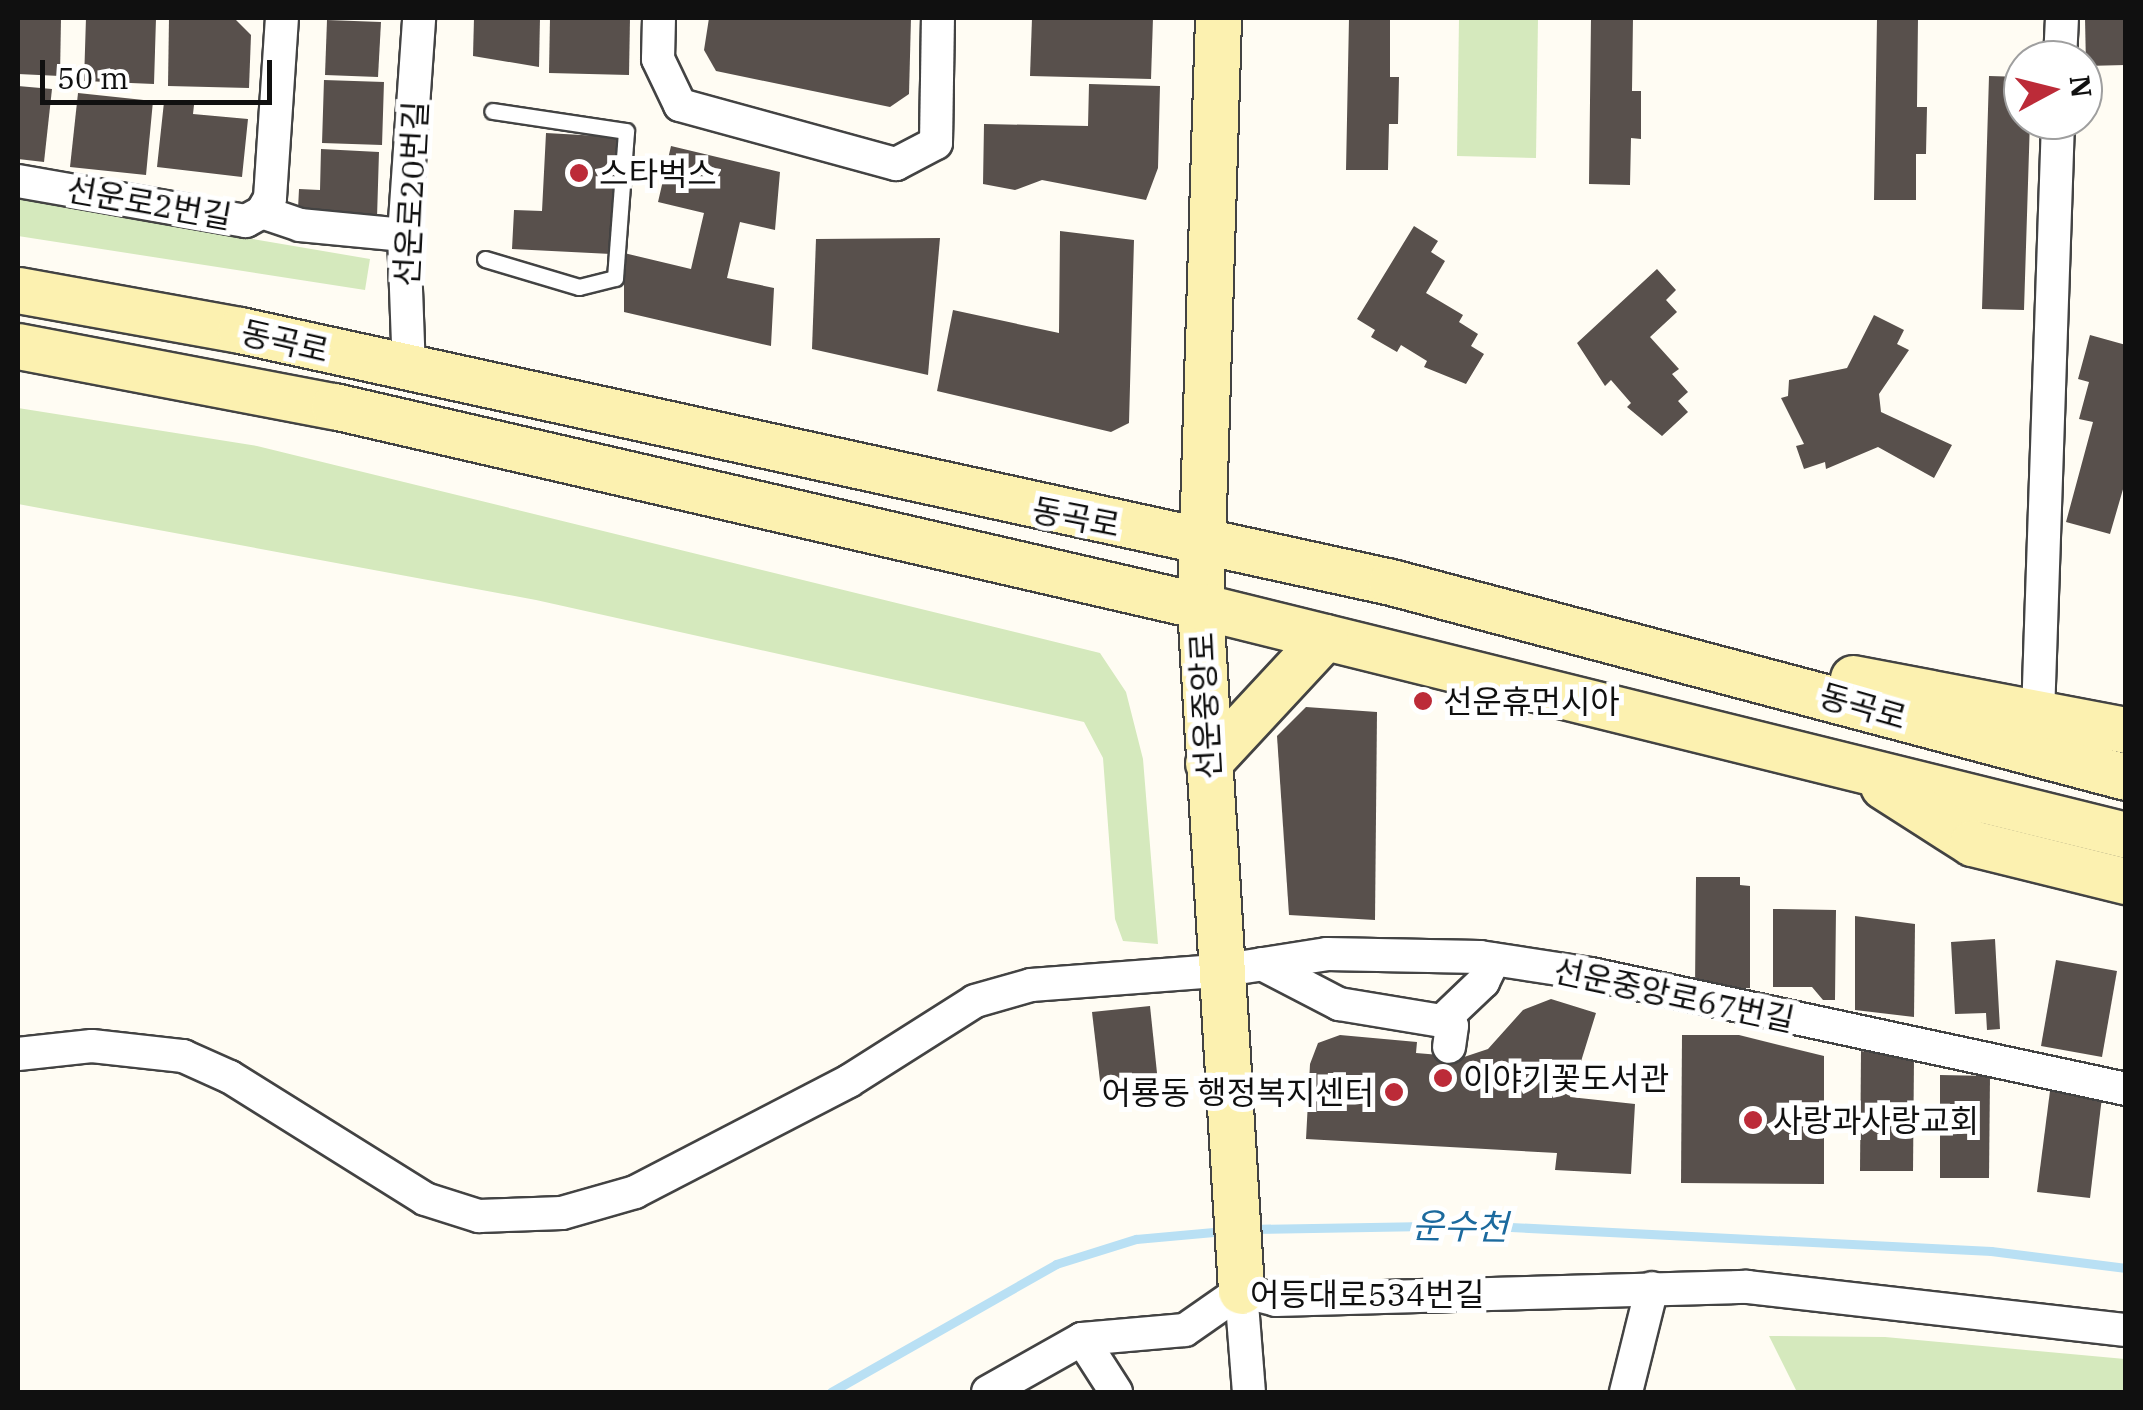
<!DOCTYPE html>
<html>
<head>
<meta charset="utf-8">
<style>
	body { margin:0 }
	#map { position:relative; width:2143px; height:1410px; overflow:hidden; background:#fffcf3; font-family:"IBM Plex Serif","Noto Sans KR",serif }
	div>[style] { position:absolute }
	.green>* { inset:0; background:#d5e9bd }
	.stream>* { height:9px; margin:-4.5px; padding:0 4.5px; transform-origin:4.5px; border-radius:4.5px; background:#b9e0f4 }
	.building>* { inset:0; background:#58504c }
	.roads { filter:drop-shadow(2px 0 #434343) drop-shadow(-2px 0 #434343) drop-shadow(0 2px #434343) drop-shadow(0 -2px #434343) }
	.lane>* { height:15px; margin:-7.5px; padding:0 7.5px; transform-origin:7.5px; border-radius:7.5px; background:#fff }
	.street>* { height:32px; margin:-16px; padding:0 16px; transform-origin:16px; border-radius:16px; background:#fff }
	.secondary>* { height:45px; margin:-22.5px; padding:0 22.5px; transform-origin:22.5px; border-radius:22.5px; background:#fcf1b0 }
	.dots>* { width:28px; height:28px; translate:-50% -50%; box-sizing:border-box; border:5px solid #fff; border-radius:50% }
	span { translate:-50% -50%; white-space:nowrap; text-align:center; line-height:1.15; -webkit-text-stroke:10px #fff; paint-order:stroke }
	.poi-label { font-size:32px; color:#101010 }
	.left { translate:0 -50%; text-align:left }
	.right { translate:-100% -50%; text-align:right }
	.street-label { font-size:32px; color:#101010 }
	.water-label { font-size:35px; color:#1c6a9e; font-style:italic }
	.frame { position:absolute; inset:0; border:20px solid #101010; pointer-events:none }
	.north { position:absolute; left:2003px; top:40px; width:100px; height:100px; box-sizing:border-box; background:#fff; border:2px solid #9f9f9f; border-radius:50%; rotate:83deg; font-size:28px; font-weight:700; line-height:40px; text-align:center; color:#101010 }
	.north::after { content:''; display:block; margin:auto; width:35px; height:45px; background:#bc2b38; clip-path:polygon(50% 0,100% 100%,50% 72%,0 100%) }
	.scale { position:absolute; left:40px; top:60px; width:232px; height:45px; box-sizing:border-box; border:5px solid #101010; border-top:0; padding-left:12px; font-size:30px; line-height:35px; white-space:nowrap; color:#101010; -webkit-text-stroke:8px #fff; paint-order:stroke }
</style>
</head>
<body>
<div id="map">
	<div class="green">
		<div style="clip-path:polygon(1459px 18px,1538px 18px,1536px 158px,1457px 156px)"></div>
		<div style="clip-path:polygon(18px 199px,370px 259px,365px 290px,18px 236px)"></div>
		<div style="clip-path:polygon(18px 408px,257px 446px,1100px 653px,1126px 692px,1143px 759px,1158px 944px,1123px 941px,1115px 919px,1103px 758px,1084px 722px,536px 600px,18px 504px)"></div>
		<div style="clip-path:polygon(1769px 1336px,1885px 1337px,2125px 1359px,2125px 1392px,1797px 1392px)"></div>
	</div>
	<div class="stream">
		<div style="left:1250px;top:1229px;width:221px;rotate:-1deg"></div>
		<div style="left:1471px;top:1225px;width:521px;rotate:2.86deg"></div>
		<div style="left:1991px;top:1251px;width:136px;rotate:7.2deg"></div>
		<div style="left:831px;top:1392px;width:259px;rotate:-29.6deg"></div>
		<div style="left:1056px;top:1264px;width:84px;rotate:-17.4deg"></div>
		<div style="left:1136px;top:1239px;width:89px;rotate:-5.1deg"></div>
	</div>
	<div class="building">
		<div style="clip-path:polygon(18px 18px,61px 18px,60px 76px,18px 74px)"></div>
		<div style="clip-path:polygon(86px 18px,156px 18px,154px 84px,84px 81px)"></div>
		<div style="clip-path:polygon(169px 18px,234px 18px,251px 35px,249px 88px,168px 86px)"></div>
		<div style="clip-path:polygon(474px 18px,540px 18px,539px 67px,473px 56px)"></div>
		<div style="clip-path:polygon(550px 18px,630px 18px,629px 75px,549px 73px)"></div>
		<div style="clip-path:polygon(709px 18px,911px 18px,909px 94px,890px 107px,716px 71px,704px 50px)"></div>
		<div style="clip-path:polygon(1032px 18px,1153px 18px,1151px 79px,1030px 76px)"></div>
		<div style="clip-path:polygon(1349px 18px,1390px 18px,1390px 77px,1399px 77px,1398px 124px,1389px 124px,1388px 170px,1346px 170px)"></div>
		<div style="clip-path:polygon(1591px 18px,1633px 18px,1632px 91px,1641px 91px,1641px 139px,1631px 138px,1630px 185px,1589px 184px)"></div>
		<div style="clip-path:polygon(1877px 18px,1918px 18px,1917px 107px,1927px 107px,1926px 154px,1916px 154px,1916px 200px,1874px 200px)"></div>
		<div style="clip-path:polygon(2085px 18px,2124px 18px,2125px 65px,2086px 66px)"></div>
		<div style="clip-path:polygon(327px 20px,381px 22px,378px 77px,325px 75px)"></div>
		<div style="clip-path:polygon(1989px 76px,2023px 77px,2023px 120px,2030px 120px,2024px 310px,1982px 309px)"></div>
		<div style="clip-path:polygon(324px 80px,384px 82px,382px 145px,322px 143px)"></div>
		<div style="clip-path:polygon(1089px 84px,1160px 86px,1158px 168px,1146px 200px,1042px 180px,1015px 190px,983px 184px,984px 124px,1088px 126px)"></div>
		<div style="clip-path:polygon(18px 86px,52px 89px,44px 162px,18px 159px)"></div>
		<div style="clip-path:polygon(78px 93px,153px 101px,146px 175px,70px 167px)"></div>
		<div style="clip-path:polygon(164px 102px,194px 105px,193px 114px,248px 119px,242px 177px,157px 167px)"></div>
		<div style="clip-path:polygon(546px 133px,617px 137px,611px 254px,512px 249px,514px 210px,542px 211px)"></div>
		<div style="clip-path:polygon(671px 146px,780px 172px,775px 230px,740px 222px,727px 278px,774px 288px,771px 346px,624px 312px,624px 253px,691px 269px,704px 213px,658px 202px)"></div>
		<div style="clip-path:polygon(321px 149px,379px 152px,377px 218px,298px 209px,299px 189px,320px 190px)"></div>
		<div style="clip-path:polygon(1414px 226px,1438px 241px,1431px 252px,1445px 261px,1426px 293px,1463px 315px,1459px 322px,1478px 334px,1471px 346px,1484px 354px,1466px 384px,1424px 367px,1427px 361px,1401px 345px,1397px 352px,1371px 337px,1375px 330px,1357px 319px)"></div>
		<div style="clip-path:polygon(1060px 231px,1134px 240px,1129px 423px,1111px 432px,937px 391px,953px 310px,1059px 333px)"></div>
		<div style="clip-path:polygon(940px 238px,928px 375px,812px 349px,816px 239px)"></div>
		<div style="clip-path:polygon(1657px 269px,1676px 290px,1666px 300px,1677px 312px,1650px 337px,1679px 369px,1672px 374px,1688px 392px,1678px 401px,1688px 412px,1662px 436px,1627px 407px,1631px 403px,1611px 380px,1605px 386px,1577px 343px)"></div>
		<div style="clip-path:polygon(1874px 315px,1904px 330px,1897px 344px,1909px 350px,1879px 394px,1881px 412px,1952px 445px,1934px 478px,1878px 447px,1826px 469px,1825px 462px,1804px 469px,1796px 446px,1804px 444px,1781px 398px,1788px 396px,1789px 380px,1847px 368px)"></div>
		<div style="clip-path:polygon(2090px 335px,2126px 345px,2126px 479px,2110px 534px,2066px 522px,2093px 422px,2079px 419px,2089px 382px,2078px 379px)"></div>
		<div style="clip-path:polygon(1306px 707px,1377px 712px,1375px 920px,1289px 915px,1277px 736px)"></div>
		<div style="clip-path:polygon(1696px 877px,1740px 877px,1740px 885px,1750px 886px,1750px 988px,1695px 988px)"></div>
		<div style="clip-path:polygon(1773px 909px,1836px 910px,1835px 1000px,1823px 1000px,1812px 987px,1773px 987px)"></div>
		<div style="clip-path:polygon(1855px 916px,1915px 924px,1914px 1017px,1855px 1010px)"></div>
		<div style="clip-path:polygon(1995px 939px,2000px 1029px,1987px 1030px,1986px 1013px,1955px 1014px,1951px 942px)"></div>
		<div style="clip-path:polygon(2056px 960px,2117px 971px,2102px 1057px,2041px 1046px)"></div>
		<div style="clip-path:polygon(1551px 999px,1596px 1013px,1570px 1097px,1635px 1104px,1631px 1174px,1555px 1170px,1557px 1153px,1306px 1139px,1310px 1064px,1318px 1043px,1340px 1035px,1417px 1042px,1416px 1053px,1464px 1057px,1488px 1049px,1523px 1010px)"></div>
		<div style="clip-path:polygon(1150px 1006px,1159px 1092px,1102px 1098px,1092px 1012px)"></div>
		<div style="clip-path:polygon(1682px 1035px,1739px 1035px,1824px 1056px,1824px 1184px,1681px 1183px)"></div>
		<div style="clip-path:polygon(1861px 1051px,1914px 1058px,1913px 1171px,1860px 1171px)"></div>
		<div style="clip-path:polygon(1940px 1075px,1990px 1076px,1989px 1178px,1940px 1178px)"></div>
		<div style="clip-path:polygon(2050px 1091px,2102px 1097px,2090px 1198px,2037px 1192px)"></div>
	</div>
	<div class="roads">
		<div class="lane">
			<div style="left:485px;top:259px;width:98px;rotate:16.6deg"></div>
			<div style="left:579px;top:287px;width:37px;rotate:-14deg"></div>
			<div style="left:615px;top:278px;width:147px;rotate:-85.7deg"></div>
			<div style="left:626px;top:131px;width:135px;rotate:-171.5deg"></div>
		</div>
		<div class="street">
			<div style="left:659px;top:18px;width:41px;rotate:91.4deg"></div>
			<div style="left:658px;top:59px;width:51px;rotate:64.4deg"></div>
			<div style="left:680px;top:105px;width:224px;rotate:15.3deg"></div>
			<div style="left:896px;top:164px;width:45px;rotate:-27.7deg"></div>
			<div style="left:936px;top:143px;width:125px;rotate:-89.1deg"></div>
			<div style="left:2060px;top:60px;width:42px;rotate:-87.3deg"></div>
			<div style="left:18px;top:181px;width:231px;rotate:10deg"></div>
			<div style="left:246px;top:221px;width:18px;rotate:-29deg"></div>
			<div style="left:262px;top:212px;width:16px;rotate:-60deg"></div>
			<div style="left:270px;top:198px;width:180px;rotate:-86.2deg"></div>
			<div style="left:262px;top:212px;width:40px;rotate:18.9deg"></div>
			<div style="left:300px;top:225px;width:104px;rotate:5.5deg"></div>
			<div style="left:409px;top:371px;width:136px;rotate:-92.1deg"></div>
			<div style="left:404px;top:235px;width:218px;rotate:-86deg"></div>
			<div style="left:2038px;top:715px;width:595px;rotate:-88.07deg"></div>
			<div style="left:1262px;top:964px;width:87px;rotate:27.5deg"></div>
			<div style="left:1339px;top:1004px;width:104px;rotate:9.4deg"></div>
			<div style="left:1442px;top:1021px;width:11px;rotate:27deg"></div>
			<div style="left:1452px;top:1026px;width:21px;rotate:98deg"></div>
			<div style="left:1442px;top:1021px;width:57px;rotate:-43.6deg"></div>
			<div style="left:1483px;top:982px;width:25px;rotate:-64deg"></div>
			<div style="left:18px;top:1054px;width:74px;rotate:-6.2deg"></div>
			<div style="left:92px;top:1046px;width:92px;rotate:6.3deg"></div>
			<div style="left:183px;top:1056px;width:51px;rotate:24.1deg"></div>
			<div style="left:230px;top:1077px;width:230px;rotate:32deg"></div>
			<div style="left:425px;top:1199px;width:57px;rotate:17.5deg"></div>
			<div style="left:479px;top:1216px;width:83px;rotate:-2.1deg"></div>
			<div style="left:562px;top:1213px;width:76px;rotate:-16deg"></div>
			<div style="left:635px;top:1192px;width:241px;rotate:-27.4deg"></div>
			<div style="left:849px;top:1081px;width:149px;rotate:-32.4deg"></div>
			<div style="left:975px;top:1001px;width:58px;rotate:-15.9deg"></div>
			<div style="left:1031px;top:985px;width:189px;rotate:-4.3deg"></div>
			<div style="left:1219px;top:971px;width:109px;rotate:-8.9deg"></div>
			<div style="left:1327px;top:954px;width:153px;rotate:1.1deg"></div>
			<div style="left:1480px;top:957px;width:112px;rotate:8.7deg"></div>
			<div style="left:1591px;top:974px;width:547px;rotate:12.13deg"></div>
			<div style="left:1241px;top:1291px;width:36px;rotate:14deg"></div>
			<div style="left:1276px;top:1300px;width:471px;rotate:-1.6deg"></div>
			<div style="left:1747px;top:1287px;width:381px;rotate:6.5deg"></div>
			<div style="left:1241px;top:1291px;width:101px;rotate:85.5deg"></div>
			<div style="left:1082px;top:1339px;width:63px;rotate:57.3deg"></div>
			<div style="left:988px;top:1392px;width:108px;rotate:-29.4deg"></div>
			<div style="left:1082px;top:1339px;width:103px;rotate:-5deg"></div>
			<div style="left:1185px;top:1330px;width:68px;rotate:-34.9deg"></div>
			<div style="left:1626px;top:1392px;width:107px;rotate:-76deg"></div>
		</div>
		<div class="secondary">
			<div style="left:1218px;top:18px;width:588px;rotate:91.75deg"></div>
			<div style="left:1200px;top:606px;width:686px;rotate:86.57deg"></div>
			<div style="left:18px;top:290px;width:226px;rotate:10.2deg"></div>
			<div style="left:240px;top:330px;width:1178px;rotate:12.35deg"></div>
			<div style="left:1391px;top:582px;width:760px;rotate:14.86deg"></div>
			<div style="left:18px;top:346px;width:322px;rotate:10.8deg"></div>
			<div style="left:334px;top:406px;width:889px;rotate:13deg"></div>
			<div style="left:1200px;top:606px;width:954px;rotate:13.89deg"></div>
			<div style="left:1853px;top:678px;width:278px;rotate:10.8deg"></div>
			<div style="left:1208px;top:763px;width:172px;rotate:-47.1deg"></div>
			<div style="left:1883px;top:786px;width:106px;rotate:32.6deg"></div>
			<div style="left:1972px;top:843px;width:159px;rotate:13.9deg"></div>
		</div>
	</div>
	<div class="dots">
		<div style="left:579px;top:173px;background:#bc2b38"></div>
		<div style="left:1423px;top:701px;background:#bc2b38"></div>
		<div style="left:1443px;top:1078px;background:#bc2b38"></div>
		<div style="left:1394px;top:1092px;background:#bc2b38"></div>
		<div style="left:1753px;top:1120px;background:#bc2b38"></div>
	</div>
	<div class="poi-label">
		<span class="left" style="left:599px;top:173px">스타벅스</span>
		<span class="left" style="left:1443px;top:701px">선운휴먼시아</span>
		<span class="left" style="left:1463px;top:1078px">이야기꽃도서관</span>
		<span class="right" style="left:1374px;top:1092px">어룡동 행정복지센터</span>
		<span class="left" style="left:1773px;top:1120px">사랑과사랑교회</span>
	</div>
	<div class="street-label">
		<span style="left:411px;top:194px;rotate:-87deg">선운로20번길</span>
		<span style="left:149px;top:203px;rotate:10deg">선운로2번길</span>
		<span style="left:285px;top:341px;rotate:13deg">동곡로</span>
		<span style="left:1076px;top:517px;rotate:11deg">동곡로</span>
		<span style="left:1205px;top:706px;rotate:-93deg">선운중앙로</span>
		<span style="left:1863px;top:706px;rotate:16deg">동곡로</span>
		<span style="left:1674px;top:995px;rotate:12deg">선운중앙로67번길</span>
		<span style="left:1367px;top:1294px">어등대로534번길</span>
	</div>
	<div class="water-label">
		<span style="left:1460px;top:1226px;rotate:1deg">운수천</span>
	</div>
	<div class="frame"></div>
	<div class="north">N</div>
	<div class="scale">50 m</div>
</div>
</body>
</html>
